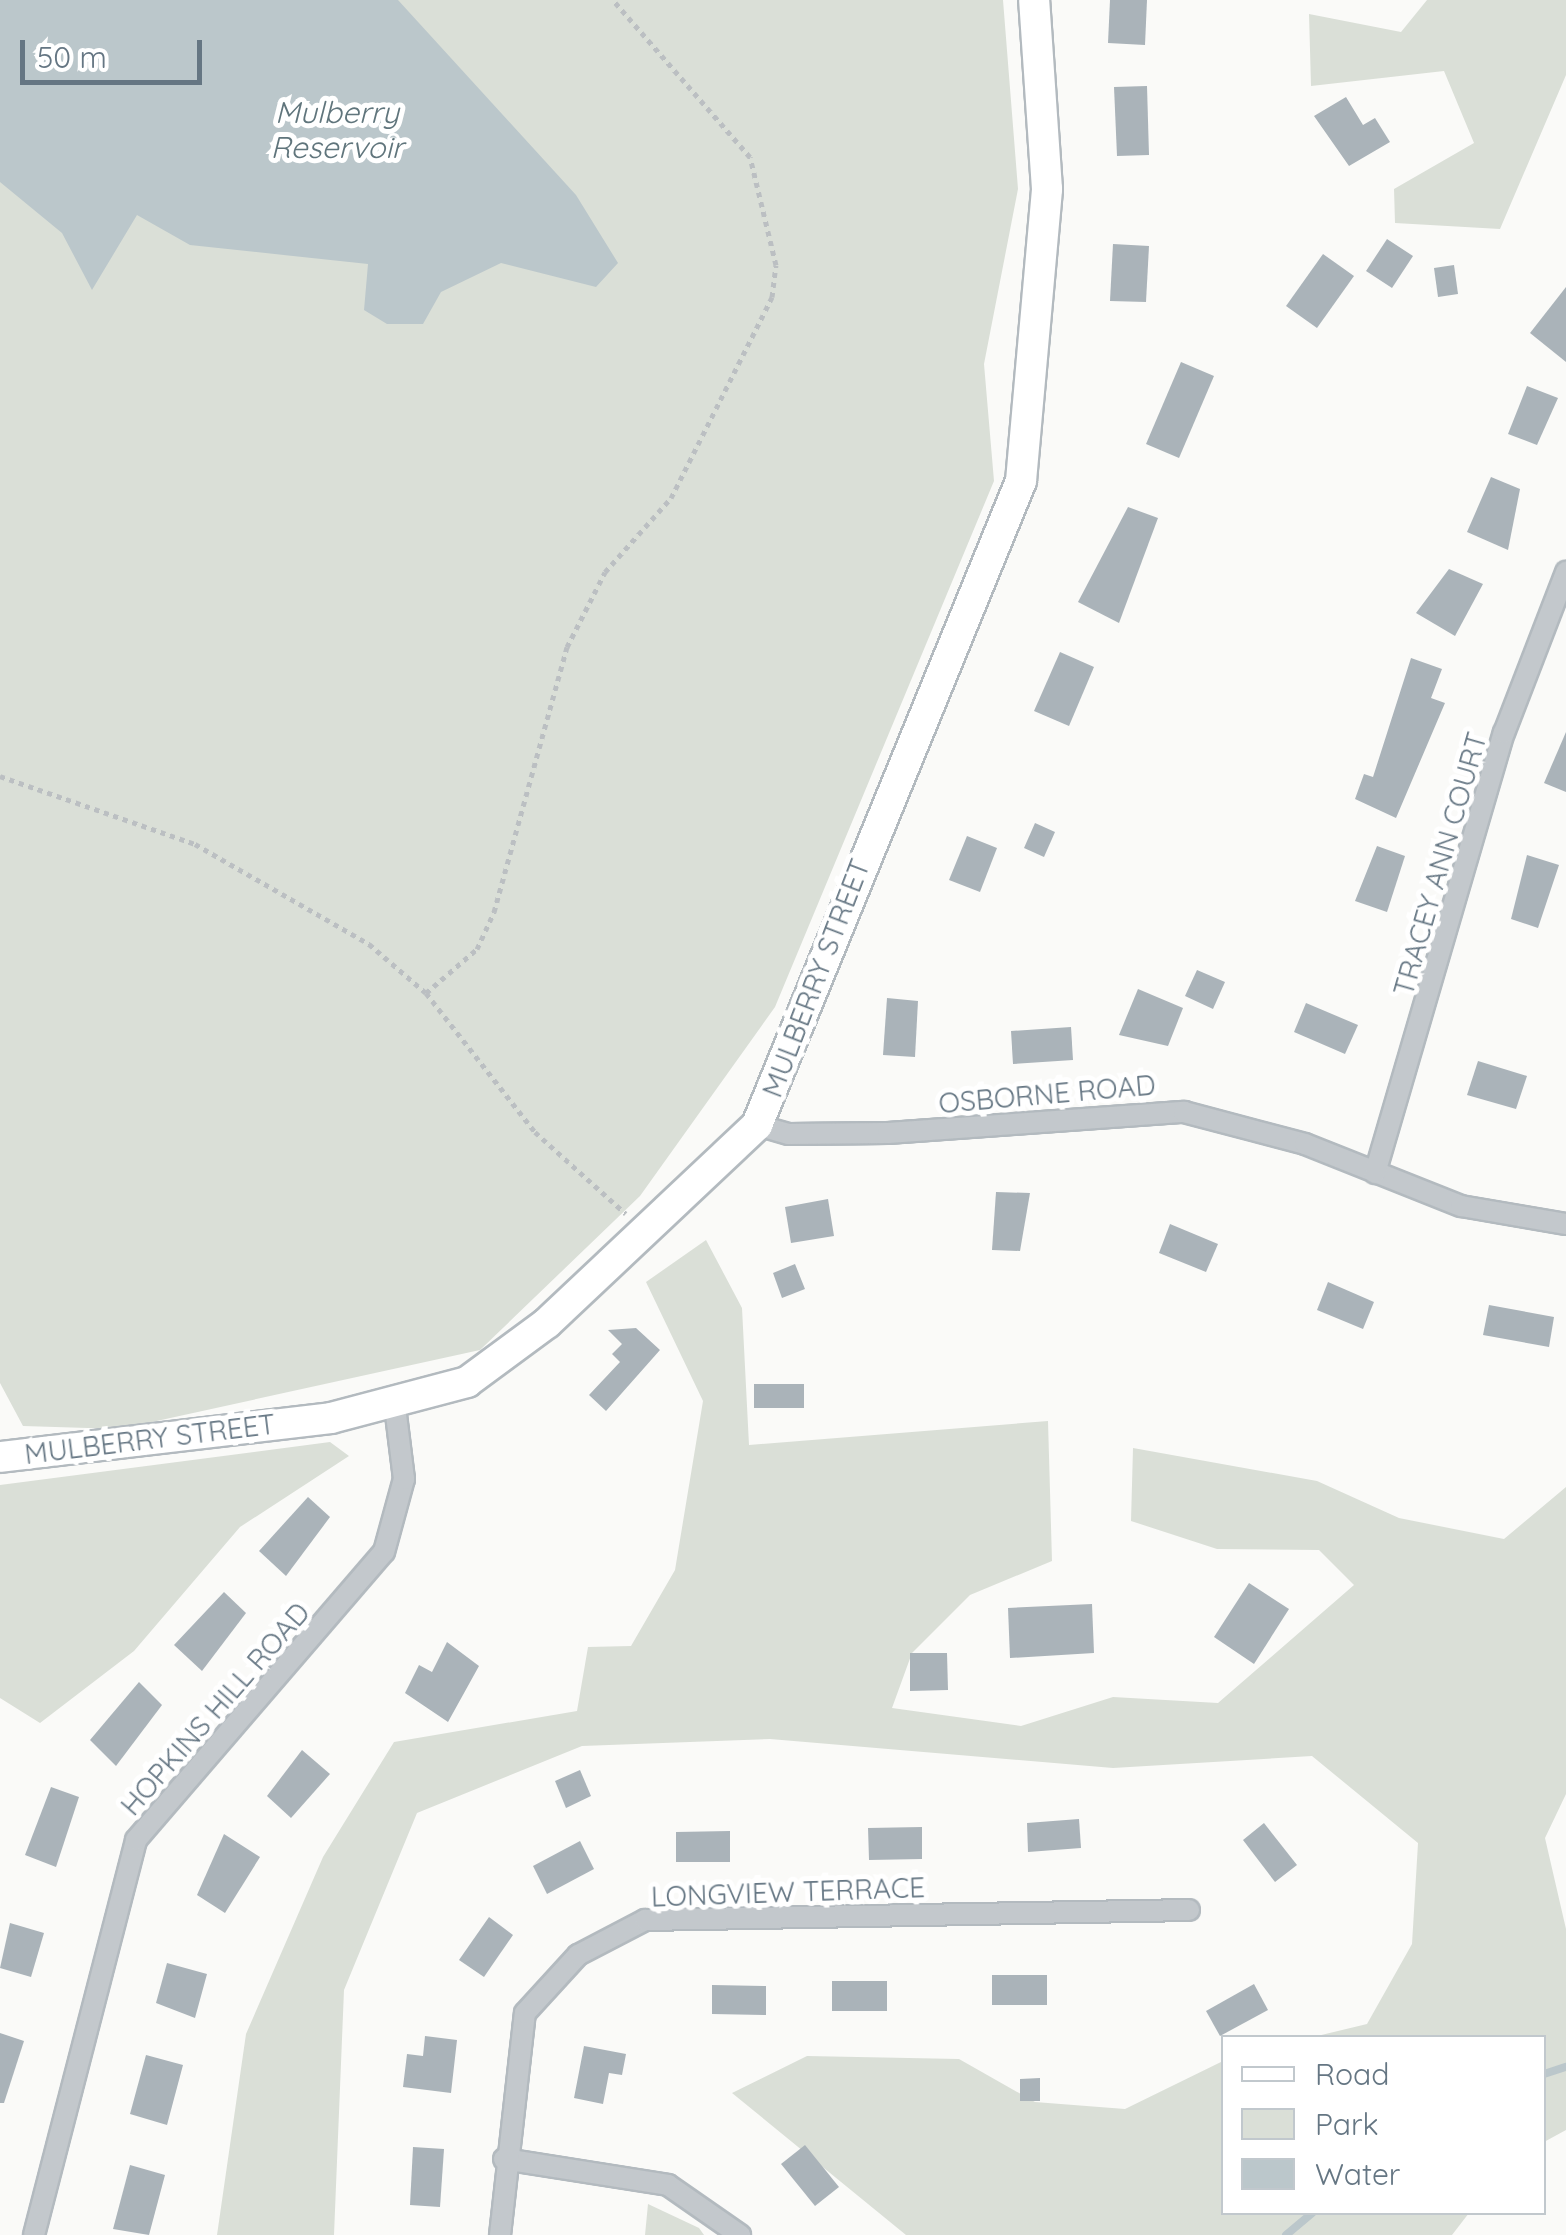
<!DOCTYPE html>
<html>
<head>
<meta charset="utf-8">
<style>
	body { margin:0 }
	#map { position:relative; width:1566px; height:2235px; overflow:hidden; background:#fafaf8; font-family:Quicksand,sans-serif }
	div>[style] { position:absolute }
	.green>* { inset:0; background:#dadfd7 }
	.water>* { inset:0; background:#bbc7cb }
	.stream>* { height:8px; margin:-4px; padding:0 4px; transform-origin:4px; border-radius:4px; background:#bbc7cb }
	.building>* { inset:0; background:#aab3b9 }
	.path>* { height:5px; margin-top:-2.5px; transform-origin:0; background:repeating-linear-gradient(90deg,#bbbfc2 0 5px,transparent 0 10px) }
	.roads { filter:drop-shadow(2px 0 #b3babf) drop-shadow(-2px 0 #b3babf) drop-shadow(0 2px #b3babf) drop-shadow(0 -2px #b3babf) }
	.street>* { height:20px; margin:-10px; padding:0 10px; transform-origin:10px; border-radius:10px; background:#c3c8cc }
	.secondary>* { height:30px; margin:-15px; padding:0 15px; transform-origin:15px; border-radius:15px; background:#fff }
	span { translate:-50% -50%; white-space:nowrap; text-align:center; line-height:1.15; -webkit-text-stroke:10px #fff; paint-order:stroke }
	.street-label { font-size:28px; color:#657683 }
	.water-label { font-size:30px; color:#60757c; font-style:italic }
	.legend { position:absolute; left:1221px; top:2035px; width:325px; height:180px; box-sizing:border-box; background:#fff; border:2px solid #c1c8cd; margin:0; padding:12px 18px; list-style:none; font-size:30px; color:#657683 }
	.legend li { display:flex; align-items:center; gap:20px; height:50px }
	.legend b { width:50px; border:2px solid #c1c8cd }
	.scale { position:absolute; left:20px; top:40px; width:182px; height:45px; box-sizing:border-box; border:5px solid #657683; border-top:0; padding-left:12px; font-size:30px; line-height:35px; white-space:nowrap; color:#657683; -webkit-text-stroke:8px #fff; paint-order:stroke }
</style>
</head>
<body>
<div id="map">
	<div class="green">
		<div style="clip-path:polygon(0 0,1003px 0,1018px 189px,984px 364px,994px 481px,775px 1007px,640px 1196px,480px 1350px,120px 1429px,23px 1426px,0 1383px)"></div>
		<div style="clip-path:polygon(1427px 0,1566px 0,1566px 75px,1500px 229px,1395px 223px,1394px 189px,1474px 143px,1444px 71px,1311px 86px,1309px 14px,1401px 32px)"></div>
		<div style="clip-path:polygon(706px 1240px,742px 1308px,749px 1445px,1048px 1421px,1052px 1561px,970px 1595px,912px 1653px,892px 1708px,1021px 1726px,1113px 1697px,1218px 1703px,1354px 1585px,1319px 1550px,1217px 1549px,1131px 1521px,1133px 1448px,1317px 1481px,1399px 1518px,1504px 1539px,1566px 1487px,1566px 1794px,1545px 1838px,1566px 1929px,1566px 2130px,1544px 2142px,1544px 2038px,1313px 2037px,1367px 2024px,1412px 1944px,1418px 1843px,1312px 1756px,1113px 1768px,770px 1739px,582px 1746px,417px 1813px,344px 1990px,334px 2235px,217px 2235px,246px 2034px,323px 1857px,394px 1742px,577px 1711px,588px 1647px,631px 1646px,675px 1570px,703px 1401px,646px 1282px)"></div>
		<div style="clip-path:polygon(330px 1442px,349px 1456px,240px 1527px,134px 1651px,40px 1723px,0 1698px,0 1485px)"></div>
		<div style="clip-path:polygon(807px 2056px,959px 2059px,1035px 2102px,1125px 2109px,1223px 2061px,1224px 2212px,1469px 2213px,1452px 2235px,906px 2235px,732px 2093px)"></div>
		<div style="clip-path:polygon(648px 2204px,699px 2228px,704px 2235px,645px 2235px)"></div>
	</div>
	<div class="water">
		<div style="clip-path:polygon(0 0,398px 0,576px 195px,618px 263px,596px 287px,501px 263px,441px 292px,423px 324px,387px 324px,364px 310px,368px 264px,190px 245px,137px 215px,92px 290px,62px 233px,0 182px)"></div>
	</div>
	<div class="stream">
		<div style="left:1544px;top:2074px;width:23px;rotate:-18deg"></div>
		<div style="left:1286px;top:2235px;width:35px;rotate:-40deg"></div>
	</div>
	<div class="building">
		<div style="clip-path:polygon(1110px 0,1147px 0,1145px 45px,1108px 43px)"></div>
		<div style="clip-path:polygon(1147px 86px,1149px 155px,1117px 156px,1114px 87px)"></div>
		<div style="clip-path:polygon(1346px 97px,1363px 125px,1375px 118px,1390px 142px,1349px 166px,1314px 116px)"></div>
		<div style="clip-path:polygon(1387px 239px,1413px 256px,1392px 288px,1366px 271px)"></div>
		<div style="clip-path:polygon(1113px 244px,1149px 246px,1146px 302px,1110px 301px)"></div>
		<div style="clip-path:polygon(1323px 254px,1354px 276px,1317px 328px,1286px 306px)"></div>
		<div style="clip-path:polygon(1454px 265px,1458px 294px,1438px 297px,1434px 268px)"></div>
		<div style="clip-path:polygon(1566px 287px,1566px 362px,1530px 333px)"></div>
		<div style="clip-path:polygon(1181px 362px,1214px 376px,1179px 458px,1146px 444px)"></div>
		<div style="clip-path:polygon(1527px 386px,1558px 398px,1537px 445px,1508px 434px)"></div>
		<div style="clip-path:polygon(1491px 477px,1520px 489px,1508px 550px,1467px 532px)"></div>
		<div style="clip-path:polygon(1128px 507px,1158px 518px,1119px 623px,1078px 602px)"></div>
		<div style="clip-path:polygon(1449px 569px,1483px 584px,1455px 636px,1416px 613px)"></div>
		<div style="clip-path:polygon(1060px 652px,1094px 667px,1069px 726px,1034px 711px)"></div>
		<div style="clip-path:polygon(1411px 658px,1442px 669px,1431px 698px,1445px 703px,1396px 818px,1355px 799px,1364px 774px,1373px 777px)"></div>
		<div style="clip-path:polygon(1566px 732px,1566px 792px,1544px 783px)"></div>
		<div style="clip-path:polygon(1035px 823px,1055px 832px,1044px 857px,1024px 848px)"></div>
		<div style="clip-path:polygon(967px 836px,997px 848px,980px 892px,949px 880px)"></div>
		<div style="clip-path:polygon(1377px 846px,1405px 856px,1387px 912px,1355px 901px)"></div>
		<div style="clip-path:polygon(1527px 855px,1559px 865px,1538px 928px,1511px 919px)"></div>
		<div style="clip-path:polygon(1197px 970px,1225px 982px,1213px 1009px,1185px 996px)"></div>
		<div style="clip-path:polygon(1138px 989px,1183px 1008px,1168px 1046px,1119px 1035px)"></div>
		<div style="clip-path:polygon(887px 998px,918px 1001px,915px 1057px,883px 1055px)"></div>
		<div style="clip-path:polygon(1306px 1003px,1358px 1025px,1345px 1054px,1294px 1032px)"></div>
		<div style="clip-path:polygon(1071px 1027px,1073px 1060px,1013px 1064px,1011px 1031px)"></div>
		<div style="clip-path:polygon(1478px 1061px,1527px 1076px,1516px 1109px,1467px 1095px)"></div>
		<div style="clip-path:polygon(996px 1192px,1030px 1193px,1020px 1251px,992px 1250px)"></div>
		<div style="clip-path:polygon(828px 1199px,834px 1236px,791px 1243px,785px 1207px)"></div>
		<div style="clip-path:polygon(1170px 1224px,1218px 1244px,1206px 1272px,1159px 1253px)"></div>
		<div style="clip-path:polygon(795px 1264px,805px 1289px,782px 1298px,773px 1273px)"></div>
		<div style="clip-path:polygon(1328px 1282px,1374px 1302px,1363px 1329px,1317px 1310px)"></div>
		<div style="clip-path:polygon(1489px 1305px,1554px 1317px,1549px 1347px,1483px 1335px)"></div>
		<div style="clip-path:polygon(636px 1328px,660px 1350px,606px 1411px,589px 1395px,620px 1362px,612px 1354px,622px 1344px,608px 1330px)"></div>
		<div style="clip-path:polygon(754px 1384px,804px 1384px,804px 1408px,754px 1408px)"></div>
		<div style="clip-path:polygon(308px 1497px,330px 1517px,286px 1576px,259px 1551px)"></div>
		<div style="clip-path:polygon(1249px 1583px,1289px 1609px,1254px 1664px,1214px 1637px)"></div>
		<div style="clip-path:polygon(224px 1592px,246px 1613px,202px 1671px,174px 1645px)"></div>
		<div style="clip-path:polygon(1092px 1604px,1094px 1653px,1010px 1658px,1008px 1608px)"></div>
		<div style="clip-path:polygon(447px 1642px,479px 1666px,448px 1722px,405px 1693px,419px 1665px,432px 1672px)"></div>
		<div style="clip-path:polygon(910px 1653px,947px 1653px,948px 1690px,910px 1691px)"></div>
		<div style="clip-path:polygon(139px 1682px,162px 1705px,116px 1766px,90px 1740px)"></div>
		<div style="clip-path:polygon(302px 1750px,330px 1774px,291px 1818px,267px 1796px)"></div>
		<div style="clip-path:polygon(580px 1770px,591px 1796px,566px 1808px,555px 1781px)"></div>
		<div style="clip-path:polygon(51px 1787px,79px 1797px,56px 1867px,25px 1855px)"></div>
		<div style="clip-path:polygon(1079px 1819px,1081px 1848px,1028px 1852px,1027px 1823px)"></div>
		<div style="clip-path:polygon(1264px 1823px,1297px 1865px,1275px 1882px,1243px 1840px)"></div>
		<div style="clip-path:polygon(922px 1827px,922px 1859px,869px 1860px,868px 1828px)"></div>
		<div style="clip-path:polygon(730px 1831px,730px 1862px,676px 1862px,676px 1832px)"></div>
		<div style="clip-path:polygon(224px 1834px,260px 1857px,225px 1913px,197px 1895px)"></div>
		<div style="clip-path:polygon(580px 1841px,594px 1869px,547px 1894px,533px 1866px)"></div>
		<div style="clip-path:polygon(489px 1917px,513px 1935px,484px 1977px,459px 1960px)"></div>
		<div style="clip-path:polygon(10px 1923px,44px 1933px,31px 1977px,0 1968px)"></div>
		<div style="clip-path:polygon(167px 1963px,207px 1974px,195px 2018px,156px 2003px)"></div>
		<div style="clip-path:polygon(992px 1975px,1047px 1975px,1047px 2005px,992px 2005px)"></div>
		<div style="clip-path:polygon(832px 1981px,887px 1981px,887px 2011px,832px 2011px)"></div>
		<div style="clip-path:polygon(1254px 1984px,1268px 2010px,1220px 2036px,1206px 2011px)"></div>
		<div style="clip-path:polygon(712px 1985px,766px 1986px,766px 2015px,712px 2014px)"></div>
		<div style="clip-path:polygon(0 2033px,24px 2041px,4px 2103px,0 2103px)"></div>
		<div style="clip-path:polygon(425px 2036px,457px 2040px,451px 2093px,403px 2087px,407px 2054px,423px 2056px)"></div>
		<div style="clip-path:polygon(584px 2046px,626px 2054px,622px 2075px,609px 2073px,603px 2104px,574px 2098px)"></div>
		<div style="clip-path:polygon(146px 2055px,183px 2065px,167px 2125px,130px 2114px)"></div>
		<div style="clip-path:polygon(1040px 2078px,1040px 2101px,1020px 2101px,1020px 2079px)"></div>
		<div style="clip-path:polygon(805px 2145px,839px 2187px,815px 2206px,781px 2164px)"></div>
		<div style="clip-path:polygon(413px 2147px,444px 2149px,440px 2207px,410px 2205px)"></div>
		<div style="clip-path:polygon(130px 2165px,165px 2175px,149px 2235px,113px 2229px)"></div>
	</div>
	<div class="path">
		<div style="left:0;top:776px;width:207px;rotate:19.2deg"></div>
		<div style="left:195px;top:844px;width:201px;rotate:29.9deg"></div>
		<div style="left:369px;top:944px;width:75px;rotate:40.7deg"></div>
		<div style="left:426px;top:993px;width:177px;rotate:51.9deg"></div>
		<div style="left:535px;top:1132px;width:122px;rotate:42deg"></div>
		<div style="left:426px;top:993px;width:67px;rotate:-40.8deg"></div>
		<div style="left:477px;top:949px;width:41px;rotate:-65.3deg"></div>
		<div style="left:494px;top:912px;width:275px;rotate:-74.6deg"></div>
		<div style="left:567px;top:647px;width:84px;rotate:-63.1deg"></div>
		<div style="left:605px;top:572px;width:99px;rotate:-48.3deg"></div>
		<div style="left:671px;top:498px;width:225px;rotate:-63.3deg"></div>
		<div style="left:772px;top:297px;width:32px;rotate:-83deg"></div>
		<div style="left:776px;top:265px;width:111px;rotate:-103.5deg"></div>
		<div style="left:750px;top:157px;width:208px;rotate:-131.1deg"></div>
	</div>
	<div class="roads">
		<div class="street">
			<div style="left:757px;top:1125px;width:33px;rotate:16deg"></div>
			<div style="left:789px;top:1134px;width:99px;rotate:-0.6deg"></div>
			<div style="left:888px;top:1133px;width:297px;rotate:-4.1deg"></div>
			<div style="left:1184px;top:1112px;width:125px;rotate:14.8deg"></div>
			<div style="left:1305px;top:1144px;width:168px;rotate:21.7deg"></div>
			<div style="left:1461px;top:1206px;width:107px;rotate:9.7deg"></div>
			<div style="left:1375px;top:1173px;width:459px;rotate:-73.7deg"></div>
			<div style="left:1504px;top:733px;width:173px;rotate:-68.9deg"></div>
			<div style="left:504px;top:2159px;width:166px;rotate:9deg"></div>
			<div style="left:668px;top:2185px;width:88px;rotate:34.8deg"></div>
			<div style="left:34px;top:2235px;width:408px;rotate:-75.5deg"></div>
			<div style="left:136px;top:1840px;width:380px;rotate:-49.3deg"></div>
			<div style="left:384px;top:1552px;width:76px;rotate:-74.7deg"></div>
			<div style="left:404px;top:1479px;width:73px;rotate:-97.1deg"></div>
			<div style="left:500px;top:2235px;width:223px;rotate:-83.6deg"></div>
			<div style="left:525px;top:2013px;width:79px;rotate:-47.6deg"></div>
			<div style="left:578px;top:1955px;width:76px;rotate:-27.6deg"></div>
			<div style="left:645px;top:1920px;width:544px;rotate:-1.05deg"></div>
		</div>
		<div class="secondary">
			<div style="left:0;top:1457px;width:333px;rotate:-6.7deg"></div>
			<div style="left:331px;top:1418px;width:141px;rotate:-14.8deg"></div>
			<div style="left:467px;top:1382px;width:99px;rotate:-36.4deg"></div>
			<div style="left:547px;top:1323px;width:289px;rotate:-43.3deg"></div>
			<div style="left:757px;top:1125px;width:696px;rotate:-67.71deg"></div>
			<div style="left:1021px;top:481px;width:293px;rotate:-84.9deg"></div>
			<div style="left:1047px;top:189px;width:189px;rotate:-93.9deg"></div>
		</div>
	</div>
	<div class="street-label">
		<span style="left:1440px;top:864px;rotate:-74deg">TRACEY ANN COURT</span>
		<span style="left:816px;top:978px;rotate:-69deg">MULBERRY STREET</span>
		<span style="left:1047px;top:1094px;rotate:-5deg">OSBORNE ROAD</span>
		<span style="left:150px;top:1439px;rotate:-7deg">MULBERRY STREET</span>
		<span style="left:215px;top:1709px;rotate:-49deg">HOPKINS HILL ROAD</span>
		<span style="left:788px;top:1892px;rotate:-2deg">LONGVIEW TERRACE</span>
	</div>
	<div class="water-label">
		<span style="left:337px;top:129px">Mulberry<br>Reservoir</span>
	</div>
	<ul class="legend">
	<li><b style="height:12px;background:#fff"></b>Road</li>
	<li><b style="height:28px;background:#dadfd7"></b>Park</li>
	<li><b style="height:28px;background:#bbc7cb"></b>Water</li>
	</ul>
	<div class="scale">50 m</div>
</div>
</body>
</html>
